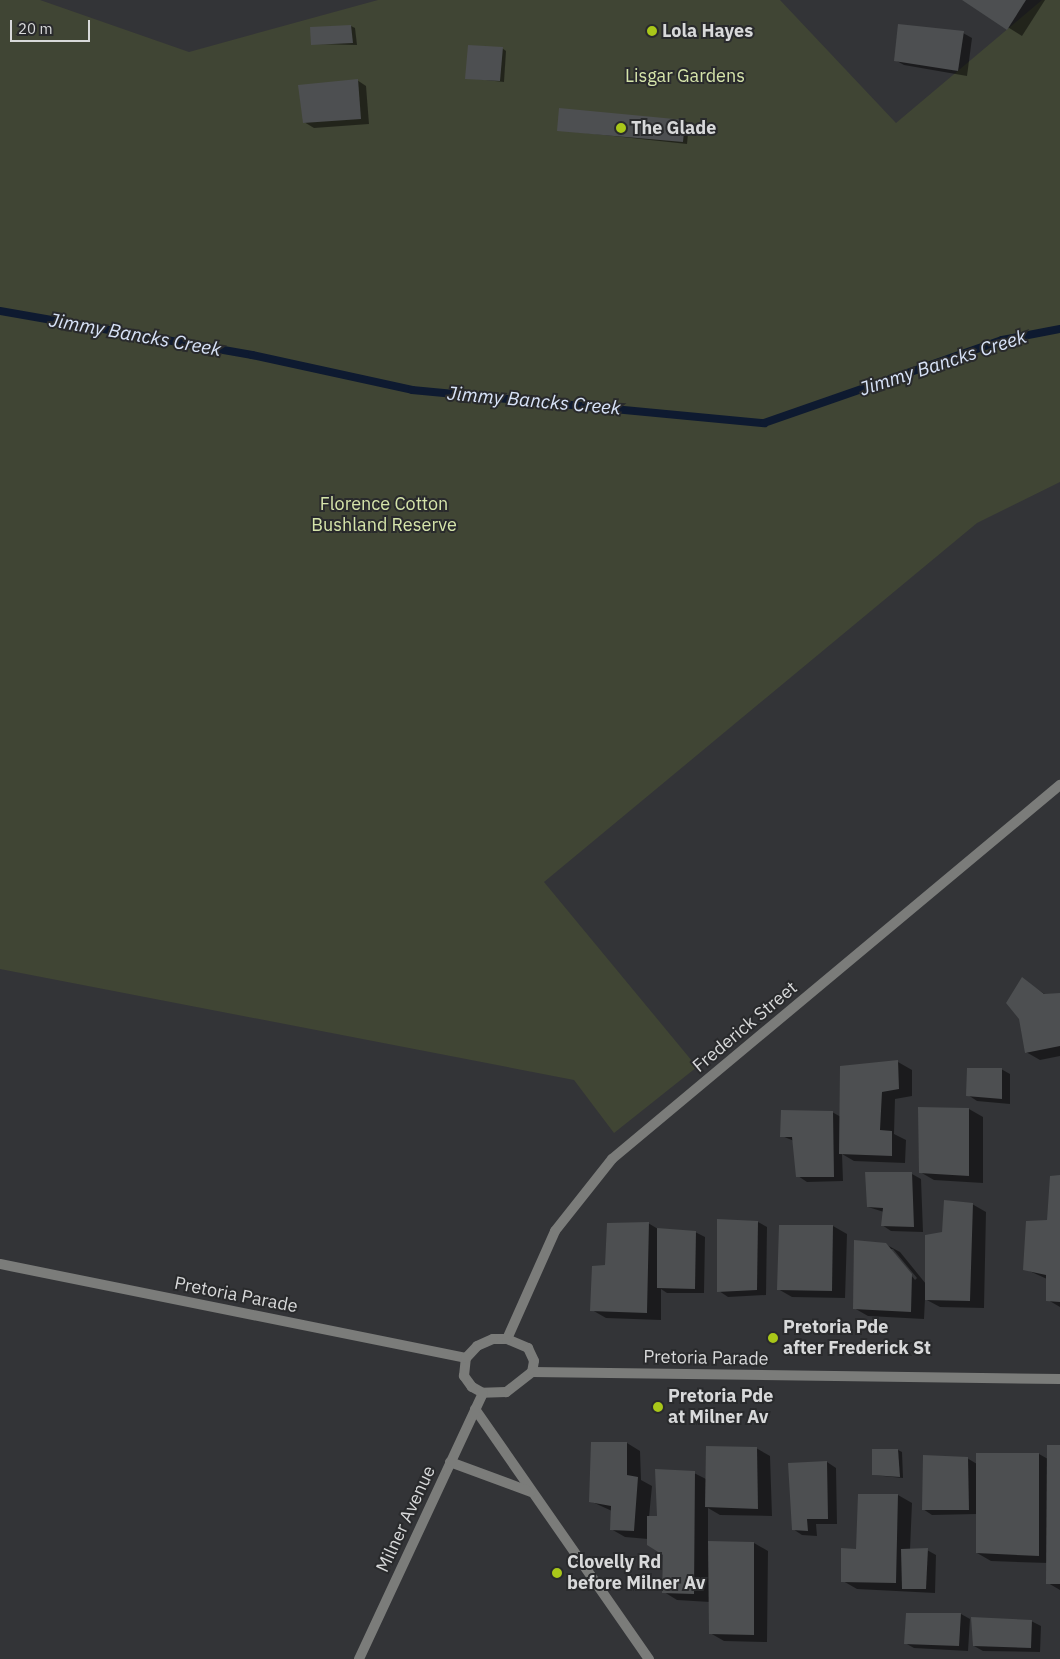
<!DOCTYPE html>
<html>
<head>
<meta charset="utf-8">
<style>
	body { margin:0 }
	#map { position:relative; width:1060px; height:1659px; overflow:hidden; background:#333437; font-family:"IBM Plex Sans",sans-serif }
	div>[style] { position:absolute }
	.green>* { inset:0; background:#404534 }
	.shadow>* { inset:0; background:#0007 }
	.stream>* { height:8px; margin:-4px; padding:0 4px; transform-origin:4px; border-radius:4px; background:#0e1a30 }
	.building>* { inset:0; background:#4d4f51 }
	.street>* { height:10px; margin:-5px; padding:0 5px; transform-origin:5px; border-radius:5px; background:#7b7c7a }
	.dots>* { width:14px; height:14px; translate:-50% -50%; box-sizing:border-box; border:2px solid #292a2c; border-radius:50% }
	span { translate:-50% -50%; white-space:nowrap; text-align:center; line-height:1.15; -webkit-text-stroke:4px #292a2c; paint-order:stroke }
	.poi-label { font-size:18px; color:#d8d9da; font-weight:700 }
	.left { translate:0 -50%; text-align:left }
	.park-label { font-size:18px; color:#d5e4aa }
	.street-label { font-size:18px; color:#d8d9da }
	.water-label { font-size:19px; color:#d8e3f8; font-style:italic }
	.scale { position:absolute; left:10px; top:20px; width:80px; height:22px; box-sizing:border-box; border:2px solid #d8d9da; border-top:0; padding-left:6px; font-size:15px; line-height:18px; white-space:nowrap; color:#d8d9da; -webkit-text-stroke:4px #292a2c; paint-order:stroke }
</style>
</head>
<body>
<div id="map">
	<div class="green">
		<div style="clip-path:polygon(0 0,40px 0,189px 52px,378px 0,780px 0,896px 123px,1042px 0,1060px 0,1060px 482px,977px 523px,544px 882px,697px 1067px,614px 1133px,574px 1080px,0 969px)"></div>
	</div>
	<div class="shadow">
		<div style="clip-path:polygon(964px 0,1045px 0,1022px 36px)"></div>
		<div style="clip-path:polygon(351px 26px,355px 28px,357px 45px,313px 44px)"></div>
		<div style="clip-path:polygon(963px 33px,972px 38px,967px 76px,904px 65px,895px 60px)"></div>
		<div style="clip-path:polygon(502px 48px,506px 51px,504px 82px,467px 78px)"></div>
		<div style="clip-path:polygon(357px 80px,366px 86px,369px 124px,314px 128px,304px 122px)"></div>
		<div style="clip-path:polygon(685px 121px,689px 123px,687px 144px,558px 130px)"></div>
		<div style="clip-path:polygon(1022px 979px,1046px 995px,1060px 994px,1060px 1056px,1040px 1060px,1026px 1052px)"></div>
		<div style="clip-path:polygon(898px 1062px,912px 1070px,912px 1096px,895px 1099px,894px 1134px,906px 1140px,905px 1163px,854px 1161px,842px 1154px,843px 1181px,807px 1182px,798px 1176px,794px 1141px,782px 1136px,832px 1112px,841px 1117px)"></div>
		<div style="clip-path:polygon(1001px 1069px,1010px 1074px,1010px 1104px,977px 1101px,968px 1095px)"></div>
		<div style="clip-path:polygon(969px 1109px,983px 1117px,983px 1183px,934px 1180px,920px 1172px)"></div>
		<div style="clip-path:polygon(912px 1174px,921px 1179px,923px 1232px,891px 1231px,882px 1225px,884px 1212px,868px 1207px)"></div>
		<div style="clip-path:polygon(1060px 1177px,1060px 1307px,1048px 1300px,1047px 1279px,1025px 1269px,1048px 1222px)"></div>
		<div style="clip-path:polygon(evenodd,972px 1204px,986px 1212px,984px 1308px,940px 1307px,925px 1299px,924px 1319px,868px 1316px,854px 1308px,885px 1244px,900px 1252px,926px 1284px,944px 1233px,972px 1204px,890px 1249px,893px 1249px,917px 1278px,915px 1280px,890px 1249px)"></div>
		<div style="clip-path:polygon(758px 1222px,767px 1227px,766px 1295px,728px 1297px,719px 1291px)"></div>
		<div style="clip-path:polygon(648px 1223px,658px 1229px,695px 1232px,705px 1237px,704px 1293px,667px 1293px,661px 1289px,661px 1320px,606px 1318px,592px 1310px,606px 1266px)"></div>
		<div style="clip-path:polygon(833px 1226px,847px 1234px,845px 1298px,792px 1297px,778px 1289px)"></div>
		<div style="clip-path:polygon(627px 1443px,640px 1451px,641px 1480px,652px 1486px,649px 1517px,658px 1517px,694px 1473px,706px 1479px,756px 1448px,770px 1456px,772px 1516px,720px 1515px,708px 1508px,708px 1543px,754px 1543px,768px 1551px,767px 1642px,724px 1641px,710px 1633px,710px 1602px,677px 1600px,664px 1592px,665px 1557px,648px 1539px,625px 1537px,611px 1529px,612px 1511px,590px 1501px)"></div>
		<div style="clip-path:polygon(1060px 1447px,1060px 1590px,1048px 1583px,1048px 1563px,991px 1561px,977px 1553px,977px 1514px,932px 1515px,923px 1509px,967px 1458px,977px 1464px,1039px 1454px,1048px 1459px)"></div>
		<div style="clip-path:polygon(898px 1450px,902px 1452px,903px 1478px,873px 1475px)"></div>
		<div style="clip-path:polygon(827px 1462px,836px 1468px,837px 1524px,816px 1524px,817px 1536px,802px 1535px,793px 1529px)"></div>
		<div style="clip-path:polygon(898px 1495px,912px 1503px,910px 1550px,927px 1550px,936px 1555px,935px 1593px,857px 1589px,843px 1581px,857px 1551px)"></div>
		<div style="clip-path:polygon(907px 1614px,961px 1614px,970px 1619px,968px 1651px,914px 1648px,905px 1643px)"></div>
		<div style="clip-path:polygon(1031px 1621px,1041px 1626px,1040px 1652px,983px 1651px,974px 1646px)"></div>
	</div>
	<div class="stream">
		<div style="left:0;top:311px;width:256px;rotate:9.9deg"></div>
		<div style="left:252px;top:355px;width:164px;rotate:12.3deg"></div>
		<div style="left:412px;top:390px;width:354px;rotate:5.4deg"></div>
		<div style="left:764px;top:423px;width:252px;rotate:-19.2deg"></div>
		<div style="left:1002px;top:340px;width:59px;rotate:-10.7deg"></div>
	</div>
	<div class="building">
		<div style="clip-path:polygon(962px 0,1026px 0,1007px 30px)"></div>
		<div style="clip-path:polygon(898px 24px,964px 31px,958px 71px,894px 61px)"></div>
		<div style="clip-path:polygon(351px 25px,353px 43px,311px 45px,310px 27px)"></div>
		<div style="clip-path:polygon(468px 45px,503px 47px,500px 81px,465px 79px)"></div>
		<div style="clip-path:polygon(358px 79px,361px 119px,303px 123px,298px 85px)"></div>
		<div style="clip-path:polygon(559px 108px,685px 120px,683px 142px,557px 131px)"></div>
		<div style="clip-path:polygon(1022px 977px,1044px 994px,1060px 993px,1060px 1046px,1025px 1053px,1019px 1019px,1006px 1003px)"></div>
		<div style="clip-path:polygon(898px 1060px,899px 1089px,882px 1092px,880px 1130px,892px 1131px,892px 1156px,839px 1154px,840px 1066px)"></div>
		<div style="clip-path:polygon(967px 1068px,1002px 1068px,1002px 1099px,966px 1096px)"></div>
		<div style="clip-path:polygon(918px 1107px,969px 1108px,969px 1176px,919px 1173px)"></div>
		<div style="clip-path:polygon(781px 1110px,833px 1111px,834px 1177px,796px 1177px,792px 1137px,780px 1137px)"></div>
		<div style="clip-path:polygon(865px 1172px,912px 1172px,914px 1227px,881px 1226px,883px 1208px,867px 1207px)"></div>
		<div style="clip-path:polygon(1060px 1175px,1060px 1302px,1046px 1301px,1046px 1275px,1023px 1270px,1026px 1221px,1047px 1220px,1050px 1176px)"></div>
		<div style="clip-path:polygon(944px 1200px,973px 1203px,970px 1301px,925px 1300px,925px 1235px,942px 1232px)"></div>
		<div style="clip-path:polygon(717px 1219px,758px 1221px,757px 1290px,717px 1292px)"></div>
		<div style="clip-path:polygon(649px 1222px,647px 1313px,590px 1311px,592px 1266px,605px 1265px,607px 1223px)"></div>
		<div style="clip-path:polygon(779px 1225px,833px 1225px,832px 1291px,777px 1290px)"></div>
		<div style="clip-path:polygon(657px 1228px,696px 1231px,695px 1289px,657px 1288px)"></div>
		<div style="clip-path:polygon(854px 1240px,886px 1243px,912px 1274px,911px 1312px,853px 1309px)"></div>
		<div style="clip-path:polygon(591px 1442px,627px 1442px,627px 1475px,638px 1477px,634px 1531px,610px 1530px,611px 1506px,589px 1502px)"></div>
		<div style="clip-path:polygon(1047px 1445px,1060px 1445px,1060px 1584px,1046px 1584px)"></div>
		<div style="clip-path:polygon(706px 1446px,757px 1447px,758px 1509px,705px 1507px)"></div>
		<div style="clip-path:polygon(872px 1449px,898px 1449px,900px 1477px,872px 1475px)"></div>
		<div style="clip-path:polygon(976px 1453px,1039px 1453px,1039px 1556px,976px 1553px)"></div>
		<div style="clip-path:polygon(923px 1455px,968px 1457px,969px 1510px,922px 1510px)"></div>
		<div style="clip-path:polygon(827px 1461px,828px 1519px,807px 1519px,808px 1531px,792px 1530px,788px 1463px)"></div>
		<div style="clip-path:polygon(655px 1469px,695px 1471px,694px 1594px,662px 1593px,663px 1555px,647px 1545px,647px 1516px,657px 1516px)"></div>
		<div style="clip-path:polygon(858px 1494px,898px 1494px,896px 1583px,841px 1582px,841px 1548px,856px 1549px)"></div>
		<div style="clip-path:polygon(708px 1541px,754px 1542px,754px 1635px,709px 1634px)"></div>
		<div style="clip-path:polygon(928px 1548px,926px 1589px,902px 1589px,901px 1549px)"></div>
		<div style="clip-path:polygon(906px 1613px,961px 1613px,959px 1646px,904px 1644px)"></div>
		<div style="clip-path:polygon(971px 1617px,1032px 1620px,1031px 1648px,973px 1646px)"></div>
	</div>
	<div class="street">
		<div style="left:0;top:1264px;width:475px;rotate:11.4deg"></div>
		<div style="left:493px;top:1339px;width:14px"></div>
		<div style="left:507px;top:1339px;width:23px;rotate:23deg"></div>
		<div style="left:528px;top:1348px;width:14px;rotate:65deg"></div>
		<div style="left:534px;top:1361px;width:11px;rotate:100deg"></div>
		<div style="left:532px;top:1372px;width:33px;rotate:142deg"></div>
		<div style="left:506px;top:1392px;width:23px;rotate:178deg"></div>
		<div style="left:483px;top:1393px;width:13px;rotate:-151deg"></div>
		<div style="left:472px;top:1387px;width:14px;rotate:-126deg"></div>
		<div style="left:464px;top:1376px;width:18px;rotate:-84deg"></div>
		<div style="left:466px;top:1358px;width:16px;rotate:-47deg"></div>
		<div style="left:477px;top:1346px;width:17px;rotate:-24deg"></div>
		<div style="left:507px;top:1339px;width:118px;rotate:-66deg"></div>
		<div style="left:555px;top:1231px;width:92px;rotate:-51.6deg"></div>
		<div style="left:612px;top:1159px;width:584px;rotate:-39.86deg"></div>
		<div style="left:532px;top:1372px;width:528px;rotate:0.76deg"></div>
		<div style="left:475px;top:1409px;width:305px;rotate:55.2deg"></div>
		<div style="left:450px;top:1462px;width:86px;rotate:20.3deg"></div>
		<div style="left:359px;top:1659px;width:293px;rotate:-65deg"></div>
	</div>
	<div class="dots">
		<div style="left:652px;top:31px;background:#a9c719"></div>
		<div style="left:621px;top:128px;background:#a9c719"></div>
		<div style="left:773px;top:1338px;background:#a9c719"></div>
		<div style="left:658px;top:1407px;background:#a9c719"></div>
		<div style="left:557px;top:1573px;background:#a9c719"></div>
	</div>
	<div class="poi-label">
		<span class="left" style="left:662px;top:31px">Lola Hayes</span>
		<span class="left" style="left:631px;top:128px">The Glade</span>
		<span class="left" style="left:783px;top:1338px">Pretoria Pde<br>after Frederick St</span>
		<span class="left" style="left:668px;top:1407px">Pretoria Pde<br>at Milner Av</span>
		<span class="left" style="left:567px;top:1573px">Clovelly Rd<br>before Milner Av</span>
	</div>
	<div class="park-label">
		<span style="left:685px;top:76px">Lisgar Gardens</span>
		<span style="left:384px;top:515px">Florence Cotton<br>Bushland Reserve</span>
	</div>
	<div class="street-label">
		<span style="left:745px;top:1027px;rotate:-40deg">Frederick Street</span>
		<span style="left:236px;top:1295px;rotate:11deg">Pretoria Parade</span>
		<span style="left:706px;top:1358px;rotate:1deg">Pretoria Parade</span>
		<span style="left:406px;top:1519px;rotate:-65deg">Milner Avenue</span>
	</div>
	<div class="water-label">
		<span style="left:135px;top:335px;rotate:10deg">Jimmy Bancks Creek</span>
		<span style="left:943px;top:363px;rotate:-18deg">Jimmy Bancks Creek</span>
		<span style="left:534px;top:401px;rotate:5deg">Jimmy Bancks Creek</span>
	</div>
	<div class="scale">20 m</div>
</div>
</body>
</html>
